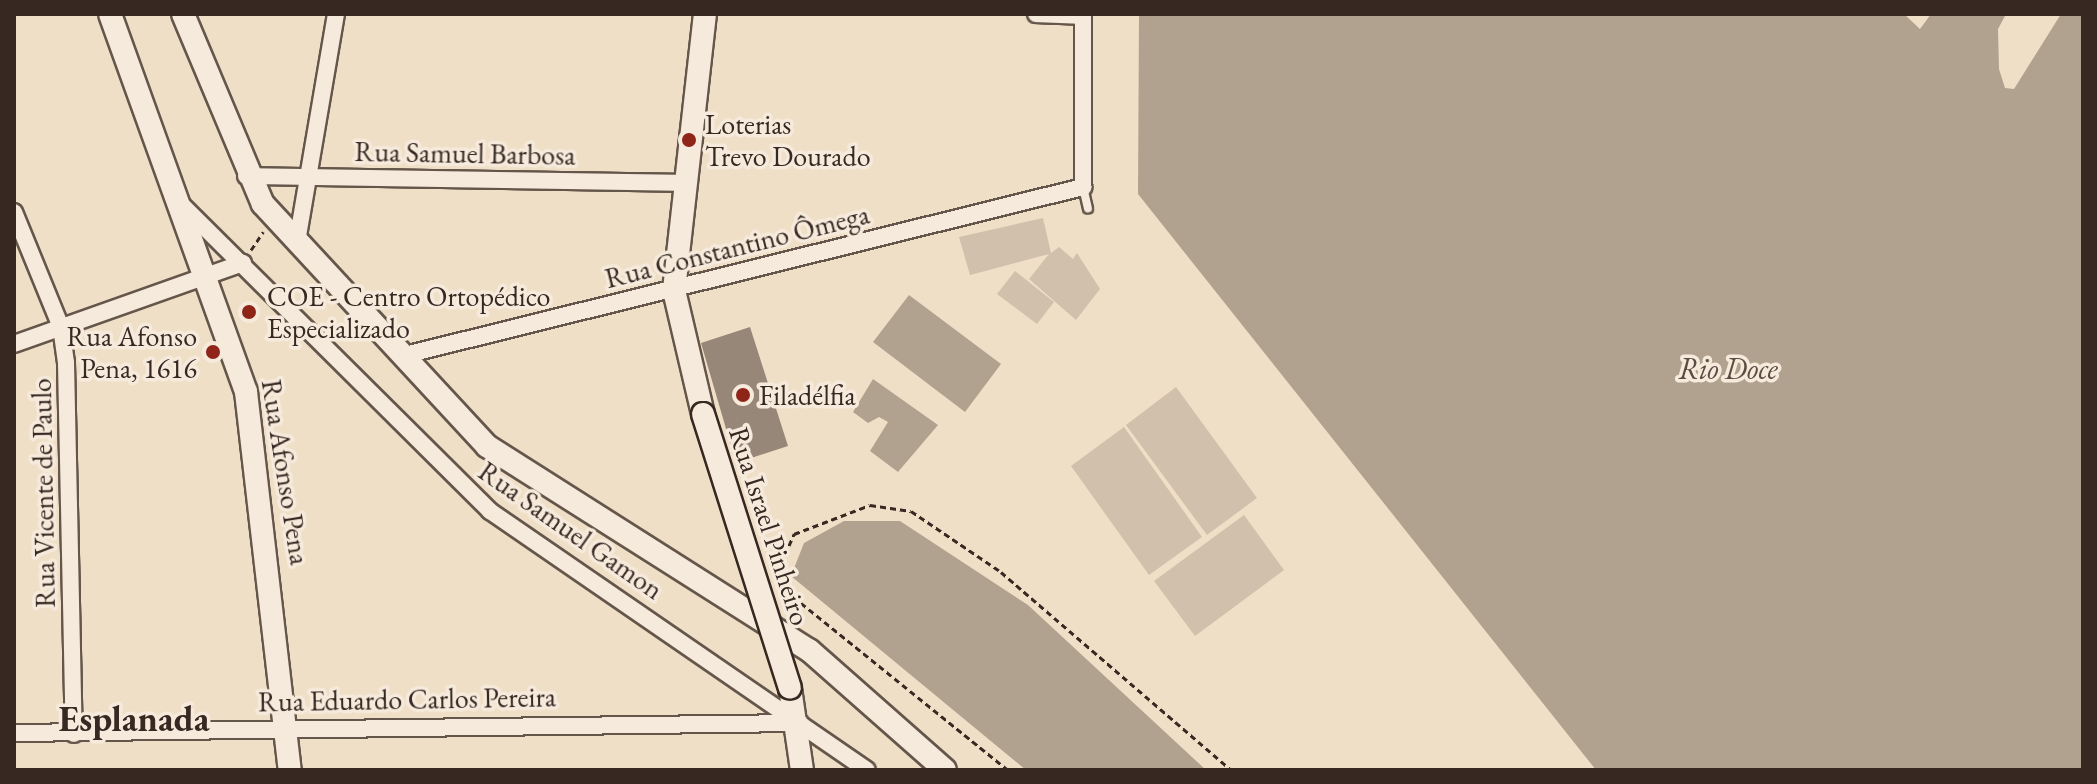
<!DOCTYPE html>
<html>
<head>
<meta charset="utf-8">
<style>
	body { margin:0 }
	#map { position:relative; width:2097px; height:784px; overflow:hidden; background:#f0dfc7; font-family:"EB Garamond",serif }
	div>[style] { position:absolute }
	.green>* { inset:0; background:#d1c0ab }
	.water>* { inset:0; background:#b1a18f }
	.building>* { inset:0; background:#978778 }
	.path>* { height:3px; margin-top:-1.5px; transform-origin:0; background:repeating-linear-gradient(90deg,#372822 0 6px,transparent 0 10px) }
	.roads { filter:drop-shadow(2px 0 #65564b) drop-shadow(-2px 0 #65564b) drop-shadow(0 2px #65564b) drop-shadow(0 -2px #65564b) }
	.lane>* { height:8px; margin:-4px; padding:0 4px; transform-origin:4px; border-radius:4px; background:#f5eadb }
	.street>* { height:16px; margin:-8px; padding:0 8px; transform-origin:8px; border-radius:8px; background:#f5eadb }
	.secondary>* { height:22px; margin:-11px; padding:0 11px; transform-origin:11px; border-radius:11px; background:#f5eadb }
	.bridges { filter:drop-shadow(2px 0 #372822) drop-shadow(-2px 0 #372822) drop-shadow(0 2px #372822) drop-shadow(0 -2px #372822) }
	.secondary-bridge>* { height:22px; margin:-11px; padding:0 11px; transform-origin:11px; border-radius:11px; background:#f5eadb }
	.dots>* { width:22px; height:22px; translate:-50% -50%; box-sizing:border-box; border:4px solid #f5eadb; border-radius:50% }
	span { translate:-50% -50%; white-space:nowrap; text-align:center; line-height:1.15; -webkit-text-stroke:7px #f5eadb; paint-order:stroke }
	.poi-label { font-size:28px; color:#372822 }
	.left { translate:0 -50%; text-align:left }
	.right { translate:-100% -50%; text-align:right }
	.street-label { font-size:28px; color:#372822 }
	.water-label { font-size:30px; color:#5c4c43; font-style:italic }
	.district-label { font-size:36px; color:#372822; font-weight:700 }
	.frame { position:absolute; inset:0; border:16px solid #372822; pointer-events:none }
</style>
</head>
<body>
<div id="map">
	<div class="green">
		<div style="clip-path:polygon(1043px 218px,1051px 253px,1059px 247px,1073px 259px,1077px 253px,1100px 289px,1076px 320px,1029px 279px,1049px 254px,970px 275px,959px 237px)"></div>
		<div style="clip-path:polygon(1015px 271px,1054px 302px,1037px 324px,997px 294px)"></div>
		<div style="clip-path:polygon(1176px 387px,1257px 498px,1207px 535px,1126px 425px)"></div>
		<div style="clip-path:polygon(1124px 427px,1202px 537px,1149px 575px,1071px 466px)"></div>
		<div style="clip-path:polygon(1244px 515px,1284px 570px,1195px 636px,1154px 581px)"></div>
	</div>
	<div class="water">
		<div style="clip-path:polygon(1139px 14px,1904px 14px,1920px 29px,1931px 14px,2006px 14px,1998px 29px,1999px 69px,2005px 88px,2014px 89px,2061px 14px,2083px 14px,2083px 770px,1596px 770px,1138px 194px)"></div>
		<div style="clip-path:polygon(909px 295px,1001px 364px,965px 412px,873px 342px)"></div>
		<div style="clip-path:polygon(873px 379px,938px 425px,898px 472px,870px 451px,888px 422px,879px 417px,868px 423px,853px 412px)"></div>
		<div style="clip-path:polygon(844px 521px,900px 521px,1028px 605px,1206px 770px,1026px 770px,791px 576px,804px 543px)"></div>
	</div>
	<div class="building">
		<div style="clip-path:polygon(750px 327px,788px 446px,736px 463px,701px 343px)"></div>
	</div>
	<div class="path">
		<div style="left:251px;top:250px;width:22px;rotate:-56deg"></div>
		<div style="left:1008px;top:770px;width:288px;rotate:-141.1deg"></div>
		<div style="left:784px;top:589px;width:17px;rotate:-114deg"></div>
		<div style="left:777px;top:573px;width:43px;rotate:-66.4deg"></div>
		<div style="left:794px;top:534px;width:81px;rotate:-20.9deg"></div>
		<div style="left:870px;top:505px;width:41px;rotate:8.3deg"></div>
		<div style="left:911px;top:511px;width:109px;rotate:34.1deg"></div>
		<div style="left:1001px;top:572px;width:303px;rotate:40.7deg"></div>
	</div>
	<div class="roads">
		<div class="lane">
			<div style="left:1083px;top:187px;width:22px;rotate:77deg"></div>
		</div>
		<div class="street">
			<div style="left:1036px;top:14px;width:47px;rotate:2.4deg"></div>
			<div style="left:246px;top:176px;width:437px;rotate:0.9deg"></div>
			<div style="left:180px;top:203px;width:437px;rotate:44.8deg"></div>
			<div style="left:490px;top:511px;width:457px;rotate:34.5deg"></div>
			<div style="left:14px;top:212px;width:124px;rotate:67.8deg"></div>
			<div style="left:61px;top:327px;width:36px;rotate:82deg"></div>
			<div style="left:66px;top:363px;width:371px;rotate:88.8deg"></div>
			<div style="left:297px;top:242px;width:231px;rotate:-80.3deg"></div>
			<div style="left:14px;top:344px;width:243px;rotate:-19.5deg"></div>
			<div style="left:405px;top:355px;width:699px;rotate:-13.92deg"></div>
			<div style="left:1083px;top:187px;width:173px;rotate:-90deg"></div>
			<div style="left:14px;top:733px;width:786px;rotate:-0.73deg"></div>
		</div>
		<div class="secondary">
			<div style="left:110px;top:14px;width:402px;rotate:70.2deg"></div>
			<div style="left:246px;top:392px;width:381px;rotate:83.4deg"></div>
			<div style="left:183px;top:14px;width:206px;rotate:67.2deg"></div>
			<div style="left:263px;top:204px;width:330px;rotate:47.2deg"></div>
			<div style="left:487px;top:446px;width:381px;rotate:32.4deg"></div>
			<div style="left:809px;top:650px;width:181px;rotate:41.4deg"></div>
			<div style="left:703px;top:414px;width:127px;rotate:-103.2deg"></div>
			<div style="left:674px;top:290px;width:278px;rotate:-83.6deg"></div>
			<div style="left:790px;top:688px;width:83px;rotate:81.7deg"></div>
		</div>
	</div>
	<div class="bridges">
		<div class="secondary-bridge">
			<div style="left:703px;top:414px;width:287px;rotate:72.4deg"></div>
		</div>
	</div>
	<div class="dots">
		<div style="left:689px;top:140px;background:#8f2418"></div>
		<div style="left:249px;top:312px;background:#8f2418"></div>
		<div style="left:213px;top:352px;background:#8f2418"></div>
		<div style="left:743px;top:395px;background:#8f2418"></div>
	</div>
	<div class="poi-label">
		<span class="left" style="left:705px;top:140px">Loterias<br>Trevo Dourado</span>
		<span class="left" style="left:267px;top:312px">COE - Centro Ortopédico<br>Especializado</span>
		<span class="right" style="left:197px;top:352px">Rua Afonso<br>Pena, 1616</span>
		<span class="left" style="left:759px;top:395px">Filadélfia</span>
	</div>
	<div class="street-label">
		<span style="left:465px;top:153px;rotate:1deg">Rua Samuel Barbosa</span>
		<span style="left:737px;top:246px;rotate:-14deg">Rua Constantino Ômega</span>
		<span style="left:286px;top:472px;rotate:81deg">Rua Afonso Pena</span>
		<span style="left:43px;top:493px;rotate:-91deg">Rua Vicente de Paulo</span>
		<span style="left:770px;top:526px;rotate:72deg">Rua Israel Pinheiro</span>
		<span style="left:571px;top:530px;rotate:35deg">Rua Samuel Gamon</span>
		<span style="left:407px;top:699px;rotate:-1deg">Rua Eduardo Carlos Pereira</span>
	</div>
	<div class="water-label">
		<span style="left:1728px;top:369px">Rio Doce</span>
	</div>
	<div class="district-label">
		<span style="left:134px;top:719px">Esplanada</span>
	</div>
	<div class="frame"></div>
</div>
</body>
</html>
